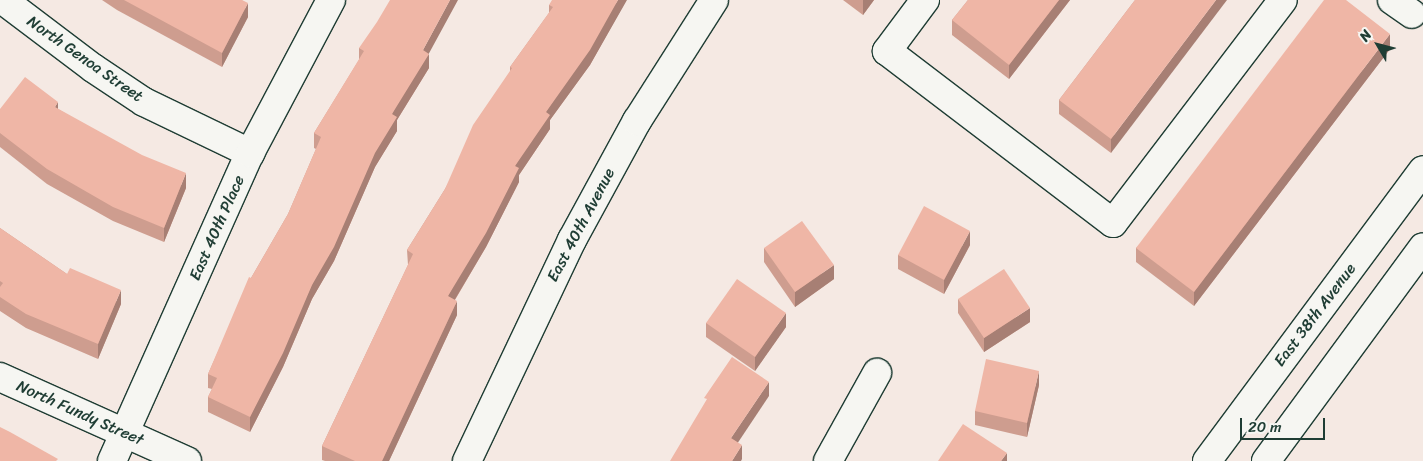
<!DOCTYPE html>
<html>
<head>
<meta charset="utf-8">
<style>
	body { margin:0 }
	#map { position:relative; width:1423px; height:461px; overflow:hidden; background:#f5e9e3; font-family:Sriracha,sans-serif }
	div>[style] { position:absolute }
	.roads { filter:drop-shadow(1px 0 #1f3d34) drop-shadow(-1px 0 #1f3d34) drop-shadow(0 1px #1f3d34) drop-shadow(0 -1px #1f3d34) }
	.minor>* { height:28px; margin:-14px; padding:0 14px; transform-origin:14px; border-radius:14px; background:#f6f6f2 }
	.major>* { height:28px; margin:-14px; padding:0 14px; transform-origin:14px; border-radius:14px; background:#f6f6f2 }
	.wall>* { inset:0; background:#ce9d8f }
	.shaded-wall>* { inset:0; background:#a77f74 }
	.building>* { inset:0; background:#efb6a6 }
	span { translate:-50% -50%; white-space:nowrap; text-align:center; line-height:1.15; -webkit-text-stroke:4.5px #f6f6f2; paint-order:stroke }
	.street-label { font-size:16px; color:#1f3d34 }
	.north { position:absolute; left:1353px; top:20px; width:50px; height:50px; -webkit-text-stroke:4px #f6f6f2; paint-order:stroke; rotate:307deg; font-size:14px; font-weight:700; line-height:20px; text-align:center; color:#1f3d34 }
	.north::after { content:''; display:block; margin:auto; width:18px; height:22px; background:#1f3d34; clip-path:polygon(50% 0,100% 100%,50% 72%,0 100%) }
	.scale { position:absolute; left:1240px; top:418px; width:85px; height:22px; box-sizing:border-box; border:2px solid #1f3d34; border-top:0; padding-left:6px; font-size:15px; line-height:18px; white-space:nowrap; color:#1f3d34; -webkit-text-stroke:4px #f6f6f2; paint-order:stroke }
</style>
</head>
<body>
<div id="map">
	<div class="roads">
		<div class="minor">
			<div style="left:3px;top:0;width:113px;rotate:37.1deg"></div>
			<div style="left:93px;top:68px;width:61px;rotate:33.7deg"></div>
			<div style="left:144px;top:102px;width:118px;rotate:25.7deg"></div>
			<div style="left:925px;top:0;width:64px;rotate:126.7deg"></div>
			<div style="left:887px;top:51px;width:284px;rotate:37.3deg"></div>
			<div style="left:1113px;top:223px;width:280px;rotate:-52.7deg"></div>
			<div style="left:1392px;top:0;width:24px;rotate:35deg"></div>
			<div style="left:0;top:377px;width:205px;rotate:24.2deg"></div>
			<div style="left:112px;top:461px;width:338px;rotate:-65.9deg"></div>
			<div style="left:250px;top:153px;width:173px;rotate:-62.1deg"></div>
			<div style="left:467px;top:461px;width:245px;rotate:-64.6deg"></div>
			<div style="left:572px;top:240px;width:136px;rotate:-61.4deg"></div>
			<div style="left:637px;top:121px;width:143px;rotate:-57.5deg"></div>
			<div style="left:828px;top:461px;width:101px;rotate:-60.9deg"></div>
		</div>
		<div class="major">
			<div style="left:1207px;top:461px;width:362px;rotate:-53.4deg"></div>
			<div style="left:1266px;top:461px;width:265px;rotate:-53.7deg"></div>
		</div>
	</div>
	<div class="wall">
		<div style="clip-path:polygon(102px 0,242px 0,248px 17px,222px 67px,117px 10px)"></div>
		<div style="clip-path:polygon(843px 0,874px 0,863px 15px)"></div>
		<div style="clip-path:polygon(968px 0,1070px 0,1009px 79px,952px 35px,952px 20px)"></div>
		<div style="clip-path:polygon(1135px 0,1111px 153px,1059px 114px,1059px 100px)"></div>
		<div style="clip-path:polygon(624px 4px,590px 65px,550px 120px,550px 129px,519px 175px,519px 182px,486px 247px,455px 300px,457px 315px,389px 461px,325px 461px,322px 460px,322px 446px,408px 265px,407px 250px,445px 189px,510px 72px,510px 67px,549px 13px,549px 5px)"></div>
		<div style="clip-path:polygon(359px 48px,428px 54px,429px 68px,397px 120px,397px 131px,375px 167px,334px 261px,312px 299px,283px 367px,250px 432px,208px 412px,208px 397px,212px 389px,208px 388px,208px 374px,251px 278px,288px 214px,316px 149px,314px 148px,314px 133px,359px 60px)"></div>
		<div style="clip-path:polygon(1390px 49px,1194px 306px,1136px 262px,1136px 248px)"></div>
		<div style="clip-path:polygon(0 109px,58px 109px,186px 188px,164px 242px,113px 221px,47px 184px,0 147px)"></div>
		<div style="clip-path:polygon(0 228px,67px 274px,121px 304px,98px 359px,26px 328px,0 311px)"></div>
		<div style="clip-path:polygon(970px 245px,944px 294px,898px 269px,898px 255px)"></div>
		<div style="clip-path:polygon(764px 248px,834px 279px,795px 307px,764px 262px)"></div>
		<div style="clip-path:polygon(958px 299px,1030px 322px,984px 352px,958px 313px)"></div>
		<div style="clip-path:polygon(706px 323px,786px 327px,755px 371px,706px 337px)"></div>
		<div style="clip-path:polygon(1039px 385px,1027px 437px,975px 425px,975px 411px)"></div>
	</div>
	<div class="shaded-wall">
		<div style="clip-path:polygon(450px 0,458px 0,427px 57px,429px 54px,429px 68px,397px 120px,397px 131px,375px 167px,334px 261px,312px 299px,283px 367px,250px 432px,250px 417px,392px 114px,423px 50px)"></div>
		<div style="clip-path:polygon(618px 0,627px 0,590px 65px,550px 120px,550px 129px,519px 175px,519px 182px,486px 247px,448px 311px,448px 296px,515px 166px,546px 112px)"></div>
		<div style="clip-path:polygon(863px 0,874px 0,863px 15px)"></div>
		<div style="clip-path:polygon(1059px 0,1070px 0,1009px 79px,1009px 65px)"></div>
		<div style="clip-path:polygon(1216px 0,1227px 0,1111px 153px,1111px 139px)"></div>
		<div style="clip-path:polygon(248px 3px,248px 17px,222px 67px,222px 53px)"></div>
		<div style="clip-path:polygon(1390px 34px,1390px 49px,1194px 306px,1194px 292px)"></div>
		<div style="clip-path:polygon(58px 102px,58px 117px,55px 107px)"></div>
		<div style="clip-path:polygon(186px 173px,186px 188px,164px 242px,164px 228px)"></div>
		<div style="clip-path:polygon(970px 231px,970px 245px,944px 294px,944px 280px)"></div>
		<div style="clip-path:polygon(834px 265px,834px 279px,795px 307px,795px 292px)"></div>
		<div style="clip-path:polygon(121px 290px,121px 304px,98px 359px,98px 344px)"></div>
		<div style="clip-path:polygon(457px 301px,457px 315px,389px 461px,382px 461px)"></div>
		<div style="clip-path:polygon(1030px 308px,1030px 322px,984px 352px,984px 338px)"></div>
		<div style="clip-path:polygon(786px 313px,786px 327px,755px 371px,755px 357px)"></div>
		<div style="clip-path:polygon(1039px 371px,1039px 385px,1027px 437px,1027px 423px)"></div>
		<div style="clip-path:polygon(769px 382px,769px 396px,731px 453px,731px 438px)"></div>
		<div style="clip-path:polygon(742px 445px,742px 459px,741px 461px,732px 461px)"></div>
		<div style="clip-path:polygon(1007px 453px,1007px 461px,1001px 461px)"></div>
	</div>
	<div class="building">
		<div style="clip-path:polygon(124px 0,242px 0,248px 3px,222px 53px)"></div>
		<div style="clip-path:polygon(390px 0,450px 0,423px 50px,429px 54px,392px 114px,397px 117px,375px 153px,334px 247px,312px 285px,283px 353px,250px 417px,208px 397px,217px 378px,208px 374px,249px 277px,251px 278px,288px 214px,321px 137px,314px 133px,364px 51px,359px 48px,377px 22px)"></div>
		<div style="clip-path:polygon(552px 0,618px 0,590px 50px,546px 112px,550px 115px,515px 166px,519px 168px,486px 233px,448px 296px,457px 301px,382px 461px,355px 461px,322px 446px,413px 254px,407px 250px,445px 189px,473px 125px,512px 68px,510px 67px,553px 7px,549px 5px)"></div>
		<div style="clip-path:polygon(968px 0,1059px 0,1009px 65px,952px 20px)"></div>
		<div style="clip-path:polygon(1135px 0,1216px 0,1111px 139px,1059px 100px)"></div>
		<div style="clip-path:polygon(1324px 0,1346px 0,1390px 34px,1194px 292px,1136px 248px)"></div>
		<div style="clip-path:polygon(25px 77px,58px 102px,55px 107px,142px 155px,186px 173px,164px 228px,113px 207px,47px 169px,0 133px,0 109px)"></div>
		<div style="clip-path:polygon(924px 206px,970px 231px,944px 280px,898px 255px)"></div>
		<div style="clip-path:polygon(802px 221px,834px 265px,795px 292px,764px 248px)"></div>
		<div style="clip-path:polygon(0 228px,67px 274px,70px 268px,121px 290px,98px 344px,26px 314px,0 297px,0 287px,3px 283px,0 281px)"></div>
		<div style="clip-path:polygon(1004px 269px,1030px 308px,984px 338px,958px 299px)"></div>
		<div style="clip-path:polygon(737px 279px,786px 313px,755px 357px,706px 323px)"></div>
		<div style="clip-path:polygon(732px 357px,769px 382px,731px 438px,742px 445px,732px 461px,670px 461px,707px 399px,704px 398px)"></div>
		<div style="clip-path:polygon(986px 359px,1039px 371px,1027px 423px,975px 411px)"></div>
		<div style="clip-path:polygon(963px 424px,1007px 453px,1001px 461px,938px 461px)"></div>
		<div style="clip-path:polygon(0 427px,10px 432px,58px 459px,56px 461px,0 461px)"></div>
	</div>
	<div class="street-label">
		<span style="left:85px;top:59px;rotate:35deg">North Genoa Street</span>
		<span style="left:581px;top:225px;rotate:-62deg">East 40th Avenue</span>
		<span style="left:217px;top:228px;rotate:-66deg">East 40th Place</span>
		<span style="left:1315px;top:315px;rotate:-53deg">East 38th Avenue</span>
		<span style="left:80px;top:413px;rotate:24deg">North Fundy Street</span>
	</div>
	<div class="north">N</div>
	<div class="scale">20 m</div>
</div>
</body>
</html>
